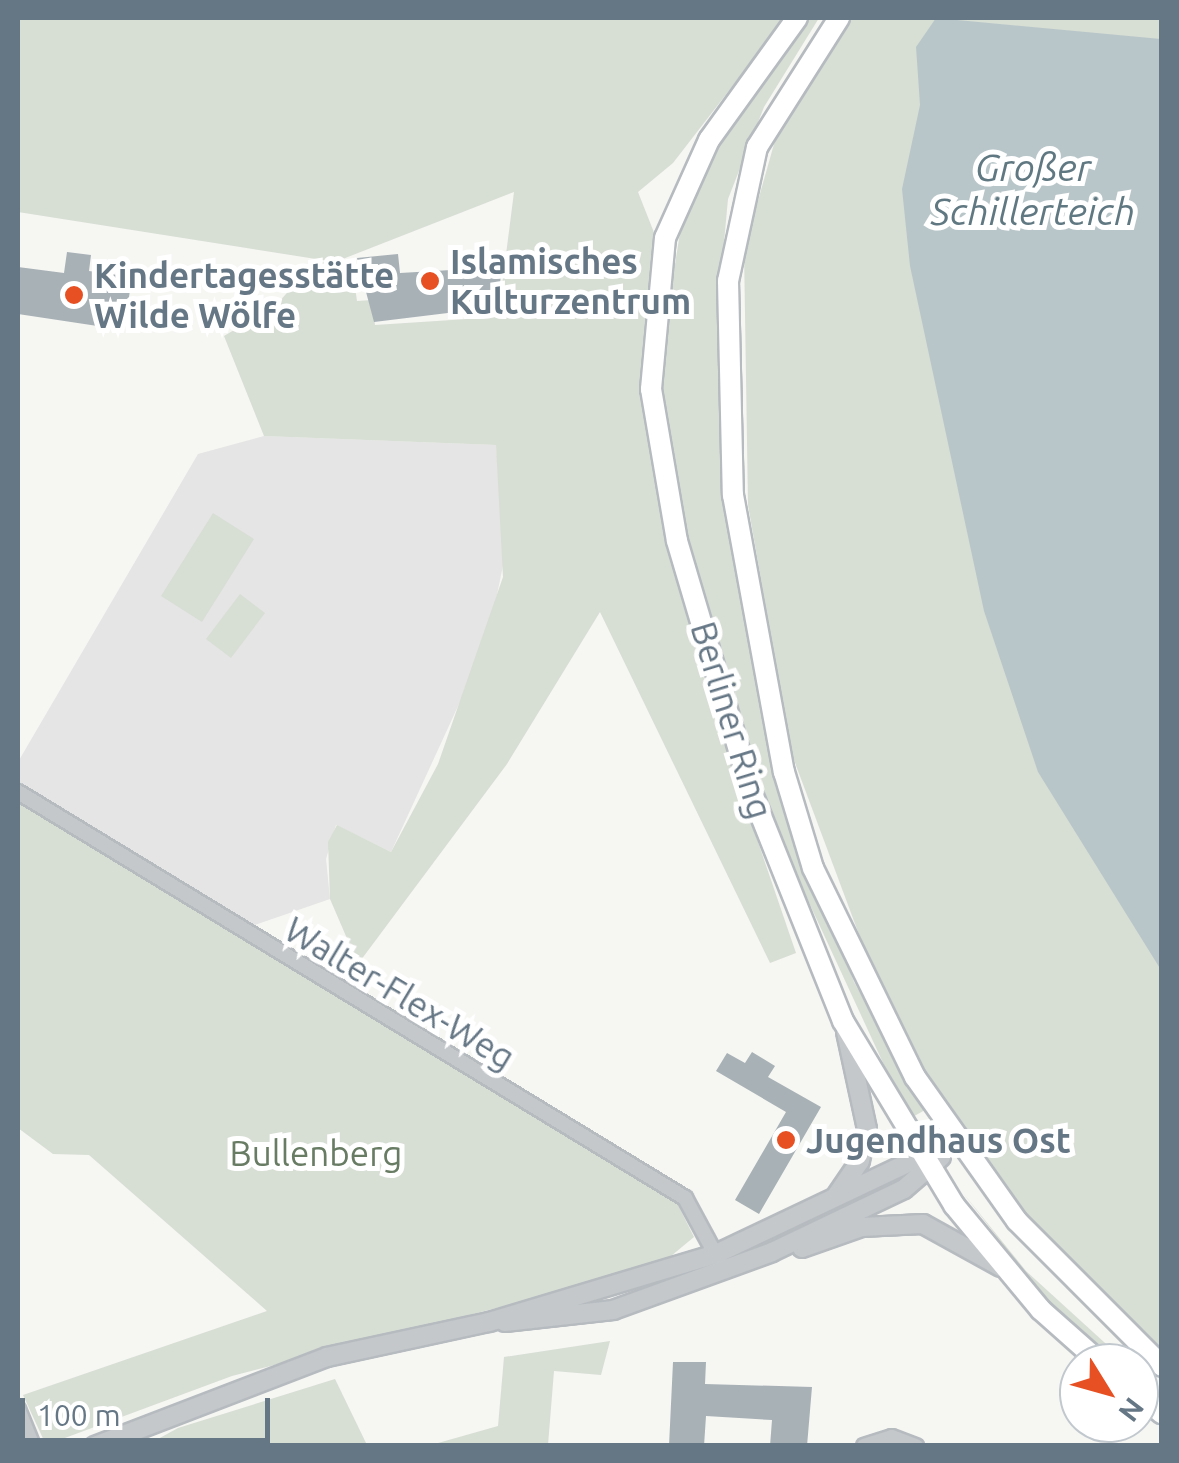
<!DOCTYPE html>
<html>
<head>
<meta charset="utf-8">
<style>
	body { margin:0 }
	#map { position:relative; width:1179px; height:1463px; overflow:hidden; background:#f6f6f3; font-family:Ubuntu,sans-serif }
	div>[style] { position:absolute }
	.built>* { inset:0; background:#e4e5e4 }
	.green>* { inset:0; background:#d7ded4 }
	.water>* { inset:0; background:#b9c6c9 }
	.building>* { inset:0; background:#a8b1b6 }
	.roads { filter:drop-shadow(2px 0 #b6bbc0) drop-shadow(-2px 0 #b6bbc0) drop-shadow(0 2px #b6bbc0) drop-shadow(0 -2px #b6bbc0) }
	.minor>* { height:14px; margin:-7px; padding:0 7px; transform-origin:7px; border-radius:7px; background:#c4c8cb }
	.tertiary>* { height:18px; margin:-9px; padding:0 9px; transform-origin:9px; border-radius:9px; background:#c4c8cb }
	.secondary>* { height:20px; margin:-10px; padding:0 10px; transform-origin:10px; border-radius:10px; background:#fff }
	.dots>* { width:28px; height:28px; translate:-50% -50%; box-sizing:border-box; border:5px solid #fff; border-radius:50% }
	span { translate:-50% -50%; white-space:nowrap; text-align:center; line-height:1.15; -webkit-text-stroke:10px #fff; paint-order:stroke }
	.poi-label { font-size:35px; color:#657685; font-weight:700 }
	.left { translate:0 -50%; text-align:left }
	.street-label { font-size:35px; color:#657685 }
	.park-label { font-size:35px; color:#687c64 }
	.water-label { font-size:38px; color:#607881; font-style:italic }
	.frame { position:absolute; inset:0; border:20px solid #657685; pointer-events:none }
	.north { position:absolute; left:1059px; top:1343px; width:100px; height:100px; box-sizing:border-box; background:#fff; border:2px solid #c1c8ce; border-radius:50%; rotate:127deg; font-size:28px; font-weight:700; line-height:40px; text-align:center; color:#657685 }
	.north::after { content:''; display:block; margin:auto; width:35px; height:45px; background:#e75022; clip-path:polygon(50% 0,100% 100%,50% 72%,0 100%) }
	.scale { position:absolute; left:20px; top:1398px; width:250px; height:45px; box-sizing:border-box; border:5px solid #657685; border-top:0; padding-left:12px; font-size:30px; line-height:35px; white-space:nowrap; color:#657685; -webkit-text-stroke:8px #fff; paint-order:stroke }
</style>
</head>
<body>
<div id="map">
	<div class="built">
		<div style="clip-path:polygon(264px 436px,496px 445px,507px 546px,487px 643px,391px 852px,336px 825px,326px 859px,330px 899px,240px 930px,18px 785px,18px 762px,198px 454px)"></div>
	</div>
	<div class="green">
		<div style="clip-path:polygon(18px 18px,785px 18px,673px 163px,638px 192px,655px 235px,643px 359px,662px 514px,710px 702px,796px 953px,770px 963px,600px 612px,507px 764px,358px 964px,330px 899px,328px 842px,337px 825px,391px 852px,438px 764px,503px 577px,496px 445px,264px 436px,224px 336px,276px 305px,316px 261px,335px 264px,351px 259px,357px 301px,372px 300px,375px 325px,498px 317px,514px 192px,335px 262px,18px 212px)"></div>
		<div style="clip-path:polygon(809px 18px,819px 18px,764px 107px,728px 199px,717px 318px,724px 497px,775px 775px,854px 982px,925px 1110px,909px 1119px,769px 816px,679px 512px,664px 422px,660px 359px,682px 220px,723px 134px)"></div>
		<div style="clip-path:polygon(852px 18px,1161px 18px,1161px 1353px,1045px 1244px,944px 1106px,879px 988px,791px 752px,748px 505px,744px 250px,778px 130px)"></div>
		<div style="clip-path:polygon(213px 513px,254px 539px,202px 622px,161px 596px)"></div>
		<div style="clip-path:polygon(240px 594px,265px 613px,231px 658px,206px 639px)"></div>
		<div style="clip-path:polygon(18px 797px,625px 1162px,678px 1205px,694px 1237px,659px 1266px,232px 1376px,46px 1445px,23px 1395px,267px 1311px,89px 1155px,53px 1154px,18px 1128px)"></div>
		<div style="clip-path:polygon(963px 1193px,1026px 1271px,1127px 1363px,1114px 1363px,1047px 1301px)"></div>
		<div style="clip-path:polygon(610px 1341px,601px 1375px,554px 1371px,548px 1445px,431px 1445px,498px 1426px,504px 1357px)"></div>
		<div style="clip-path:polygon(335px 1379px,367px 1445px,147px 1445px,178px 1428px)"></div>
	</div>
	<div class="water">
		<div style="clip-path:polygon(936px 18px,1161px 39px,1161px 970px,1038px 772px,984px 611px,910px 266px,902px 189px,920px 105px,916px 47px)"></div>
	</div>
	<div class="building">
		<div style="clip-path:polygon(67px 252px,91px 255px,89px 271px,132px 277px,124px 330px,18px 314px,18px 267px,64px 273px)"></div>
		<div style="clip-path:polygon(398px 254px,400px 273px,502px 267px,497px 307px,374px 322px,357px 258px)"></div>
		<div style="clip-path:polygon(752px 1052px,775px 1066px,768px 1077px,821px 1107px,759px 1214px,735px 1200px,786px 1112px,716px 1071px,727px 1053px,745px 1063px)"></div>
		<div style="clip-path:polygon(673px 1362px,706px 1362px,705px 1384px,812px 1387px,807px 1446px,770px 1446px,772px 1420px,706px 1416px,704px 1446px,669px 1446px)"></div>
	</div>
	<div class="roads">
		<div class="minor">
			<div style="left:18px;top:792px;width:781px;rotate:31.33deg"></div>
			<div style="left:685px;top:1198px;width:72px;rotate:61.6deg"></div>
			<div style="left:18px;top:1409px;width:40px;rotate:68deg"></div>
			<div style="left:864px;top:1446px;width:29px;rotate:-18deg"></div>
			<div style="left:892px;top:1437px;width:26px;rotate:21deg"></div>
		</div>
		<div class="tertiary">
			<div style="left:836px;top:1196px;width:42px;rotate:-55.6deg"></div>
			<div style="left:860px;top:1161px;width:33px;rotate:-78deg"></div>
			<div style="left:867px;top:1129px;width:99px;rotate:-102.2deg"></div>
			<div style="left:802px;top:1248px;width:64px;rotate:-19.3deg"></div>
			<div style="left:862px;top:1227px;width:61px;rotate:-2.8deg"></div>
			<div style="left:923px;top:1224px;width:89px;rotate:28.9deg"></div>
			<div style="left:505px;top:1322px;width:109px;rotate:-6.3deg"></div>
			<div style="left:613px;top:1310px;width:169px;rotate:-20deg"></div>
			<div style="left:772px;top:1252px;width:146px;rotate:-25.5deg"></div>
			<div style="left:904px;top:1189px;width:49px;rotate:-40.9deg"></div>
			<div style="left:95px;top:1446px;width:248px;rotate:-21deg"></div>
			<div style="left:327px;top:1357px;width:166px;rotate:-12.2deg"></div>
			<div style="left:489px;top:1322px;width:237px;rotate:-16.7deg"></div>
			<div style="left:716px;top:1254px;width:266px;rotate:-25.4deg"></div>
		</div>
		<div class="secondary">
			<div style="left:797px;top:18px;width:150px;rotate:125.8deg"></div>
			<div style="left:709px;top:140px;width:107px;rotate:114.2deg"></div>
			<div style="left:665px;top:238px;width:152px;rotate:95.3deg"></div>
			<div style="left:651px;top:389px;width:154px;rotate:80.3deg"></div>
			<div style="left:677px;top:541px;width:261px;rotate:73.5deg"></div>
			<div style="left:751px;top:791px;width:248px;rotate:68.2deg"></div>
			<div style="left:843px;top:1021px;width:215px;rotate:58.9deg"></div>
			<div style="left:954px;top:1205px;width:136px;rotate:50.4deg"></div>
			<div style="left:1041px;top:1310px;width:80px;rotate:41.5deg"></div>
			<div style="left:839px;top:18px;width:153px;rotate:122.4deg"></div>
			<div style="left:757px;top:147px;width:137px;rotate:102.2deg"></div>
			<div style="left:728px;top:281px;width:214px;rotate:88.7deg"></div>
			<div style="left:733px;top:495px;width:282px;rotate:79.6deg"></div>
			<div style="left:784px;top:772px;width:100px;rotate:73.2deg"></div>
			<div style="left:813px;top:868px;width:233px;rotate:64deg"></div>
			<div style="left:915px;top:1077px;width:176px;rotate:54.7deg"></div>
			<div style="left:1017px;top:1221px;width:205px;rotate:45deg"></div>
			<div style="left:1139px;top:1394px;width:30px;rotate:40deg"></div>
		</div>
	</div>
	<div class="dots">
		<div style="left:430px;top:281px;background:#e75022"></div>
		<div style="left:74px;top:295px;background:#e75022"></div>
		<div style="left:786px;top:1140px;background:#e75022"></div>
	</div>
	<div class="poi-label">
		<span class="left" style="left:450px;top:281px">Islamisches<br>Kulturzentrum</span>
		<span class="left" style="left:94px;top:295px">Kindertagesstätte<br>Wilde Wölfe</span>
		<span class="left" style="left:806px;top:1140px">Jugendhaus Ost</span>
	</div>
	<div class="street-label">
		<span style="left:732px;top:720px;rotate:73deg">Berliner Ring</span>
		<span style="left:400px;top:993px;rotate:31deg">Walter-Flex-Weg</span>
	</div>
	<div class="park-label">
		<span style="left:316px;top:1153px">Bullenberg</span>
	</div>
	<div class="water-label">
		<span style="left:1033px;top:190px">Großer<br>Schillerteich</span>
	</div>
	<div class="frame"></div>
	<div class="north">N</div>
	<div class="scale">100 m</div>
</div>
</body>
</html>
